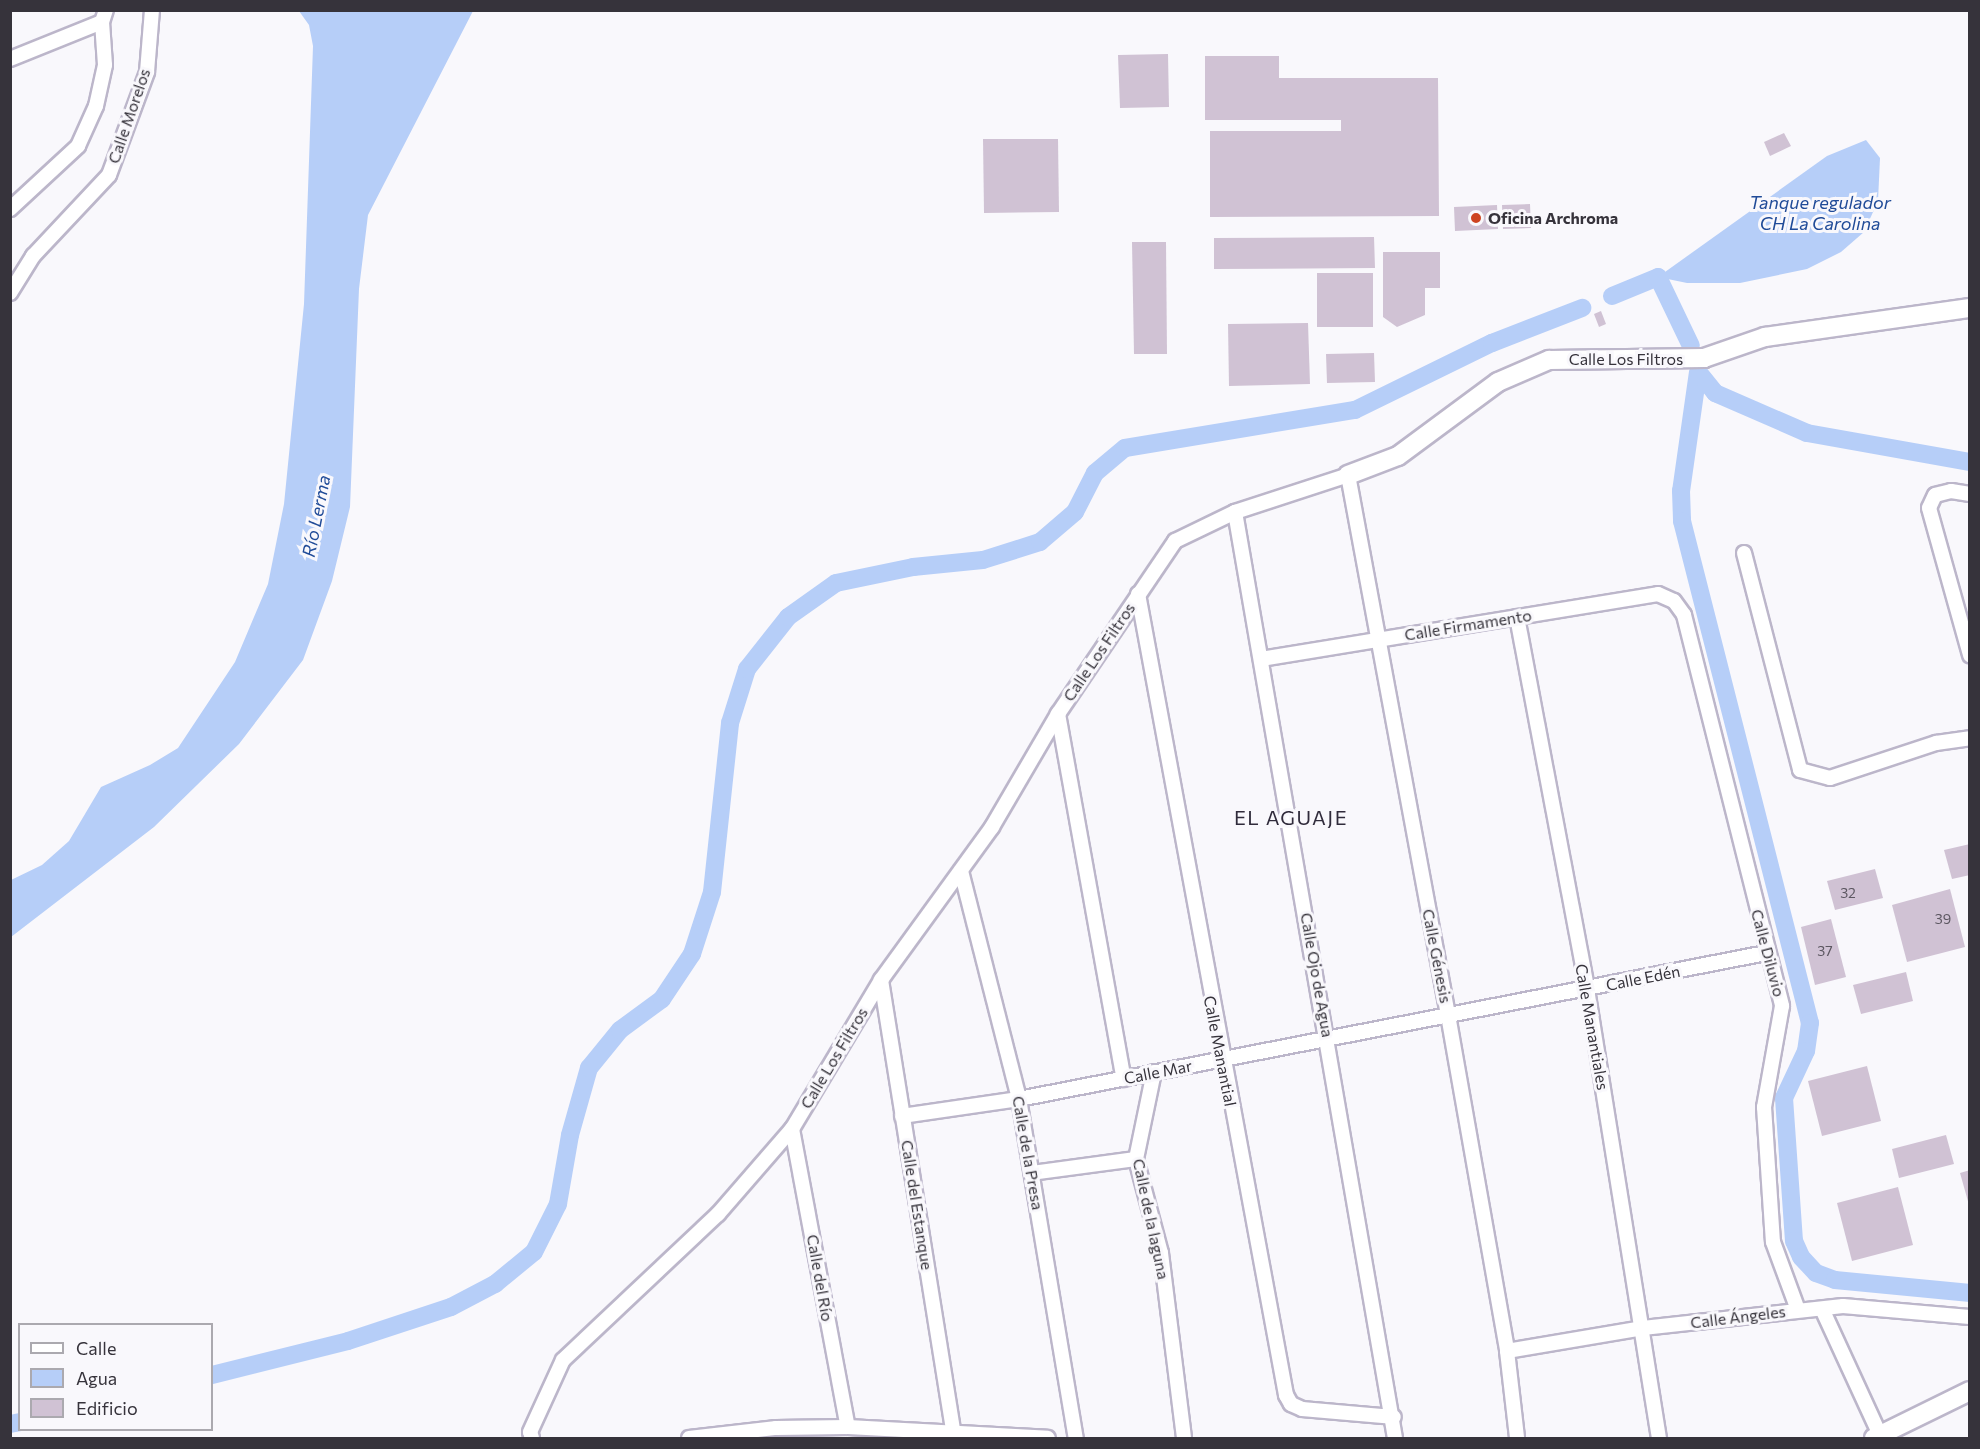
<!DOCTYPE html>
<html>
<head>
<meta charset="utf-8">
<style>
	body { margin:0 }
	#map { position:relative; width:1980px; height:1449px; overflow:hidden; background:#f9f8fc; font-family:Commissioner,sans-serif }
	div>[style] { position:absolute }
	.water>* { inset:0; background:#b6cef8 }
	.canal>* { height:18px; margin:-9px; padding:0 9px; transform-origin:9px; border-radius:9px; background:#b6cef8 }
	.building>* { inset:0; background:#d0c2d4 }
	.roads { filter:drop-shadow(2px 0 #bcb6ca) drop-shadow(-2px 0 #bcb6ca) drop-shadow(0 2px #bcb6ca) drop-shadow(0 -2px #bcb6ca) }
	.minor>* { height:14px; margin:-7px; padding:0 7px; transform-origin:7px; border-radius:7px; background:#fff }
	.tertiary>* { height:18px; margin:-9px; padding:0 9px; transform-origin:9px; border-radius:9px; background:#fff }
	.dots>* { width:16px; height:16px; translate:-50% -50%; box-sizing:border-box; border:3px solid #f9f8fc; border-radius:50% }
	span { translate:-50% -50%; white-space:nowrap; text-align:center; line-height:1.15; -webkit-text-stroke:6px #f9f8fc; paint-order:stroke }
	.number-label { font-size:14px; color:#5c5761 }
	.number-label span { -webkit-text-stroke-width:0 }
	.street-label { font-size:16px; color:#36333b }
	.poi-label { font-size:16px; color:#36333b; font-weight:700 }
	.left { translate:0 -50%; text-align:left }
	.water-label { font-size:18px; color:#204b98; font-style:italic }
	.quarter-label { font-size:20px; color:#302b3b; letter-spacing:1.5px }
	.frame { position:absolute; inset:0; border:12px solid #36333b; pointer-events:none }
	.legend { position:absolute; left:18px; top:1323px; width:195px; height:108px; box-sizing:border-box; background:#f9f8fc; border:2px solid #aba9af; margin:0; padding:8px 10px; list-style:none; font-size:18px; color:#36333b }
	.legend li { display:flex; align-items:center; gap:12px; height:30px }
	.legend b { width:30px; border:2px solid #aba9af }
</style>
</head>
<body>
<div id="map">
	<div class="water">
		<div style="clip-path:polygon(299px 11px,473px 11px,368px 215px,359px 289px,350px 507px,332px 581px,303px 660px,239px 744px,154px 827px,11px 937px,11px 880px,42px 865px,69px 841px,101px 787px,150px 765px,178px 748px,235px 662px,268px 584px,284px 504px,304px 304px,313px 46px,309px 25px)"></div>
		<div style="clip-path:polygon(1866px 140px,1880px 158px,1878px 201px,1864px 232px,1841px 252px,1807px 269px,1740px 283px,1687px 283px,1658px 277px,1827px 156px)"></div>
	</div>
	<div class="canal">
		<div style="left:1612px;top:296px;width:50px;rotate:-22.4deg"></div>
		<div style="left:1658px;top:277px;width:76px;rotate:64.4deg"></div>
		<div style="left:1698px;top:372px;width:120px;rotate:98.1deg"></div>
		<div style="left:1681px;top:491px;width:30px;rotate:88deg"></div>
		<div style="left:1682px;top:521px;width:518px;rotate:75.7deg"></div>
		<div style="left:1810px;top:1023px;width:28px;rotate:98deg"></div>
		<div style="left:1806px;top:1051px;width:52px;rotate:115.1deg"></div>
		<div style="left:1784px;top:1098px;width:143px;rotate:86deg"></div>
		<div style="left:1794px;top:1241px;width:17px;rotate:66deg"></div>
		<div style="left:1801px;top:1257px;width:22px;rotate:47deg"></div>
		<div style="left:1816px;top:1273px;width:20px;rotate:20deg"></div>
		<div style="left:1835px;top:1280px;width:136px;rotate:5.5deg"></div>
		<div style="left:1699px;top:373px;width:26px;rotate:51deg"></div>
		<div style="left:1715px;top:393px;width:100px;rotate:23.5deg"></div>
		<div style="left:1807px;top:433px;width:166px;rotate:10.1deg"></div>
		<div style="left:212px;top:1375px;width:140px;rotate:-14deg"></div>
		<div style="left:348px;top:1341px;width:108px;rotate:-18.3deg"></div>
		<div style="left:451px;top:1307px;width:50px;rotate:-27.6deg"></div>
		<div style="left:495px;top:1284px;width:50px;rotate:-39.4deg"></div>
		<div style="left:534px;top:1252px;width:54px;rotate:-63.4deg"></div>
		<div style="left:558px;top:1204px;width:70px;rotate:-80.1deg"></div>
		<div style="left:570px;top:1135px;width:70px;rotate:-74.2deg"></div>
		<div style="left:589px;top:1068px;width:49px;rotate:-50.8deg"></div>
		<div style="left:620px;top:1030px;width:52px;rotate:-36.4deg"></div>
		<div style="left:662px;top:999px;width:54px;rotate:-56.3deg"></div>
		<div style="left:692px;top:954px;width:65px;rotate:-72.1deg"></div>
		<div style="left:712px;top:892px;width:170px;rotate:-83.9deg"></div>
		<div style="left:730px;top:723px;width:57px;rotate:-72.5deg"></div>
		<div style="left:747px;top:669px;width:66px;rotate:-51.7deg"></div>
		<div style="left:788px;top:617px;width:59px;rotate:-35.3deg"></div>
		<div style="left:836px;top:583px;width:79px;rotate:-11.7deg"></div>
		<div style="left:913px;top:567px;width:70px;rotate:-5.7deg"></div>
		<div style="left:983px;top:560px;width:60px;rotate:-17.5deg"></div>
		<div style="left:1040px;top:542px;width:46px;rotate:-40.6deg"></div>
		<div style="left:1075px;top:512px;width:44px;rotate:-62.9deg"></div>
		<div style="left:1095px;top:473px;width:39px;rotate:-40deg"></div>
		<div style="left:1125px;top:448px;width:233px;rotate:-9.4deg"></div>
		<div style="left:1355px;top:410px;width:153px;rotate:-26.1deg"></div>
		<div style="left:1492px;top:343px;width:97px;rotate:-21.3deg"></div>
		<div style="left:10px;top:1424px;width:10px;rotate:-11deg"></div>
	</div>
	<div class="building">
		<div style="clip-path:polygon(1168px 54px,1169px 107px,1120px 108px,1118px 55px)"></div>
		<div style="clip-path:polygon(1205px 56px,1279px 56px,1279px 78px,1438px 78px,1439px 216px,1210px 217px,1210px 131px,1341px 131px,1341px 120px,1205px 120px)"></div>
		<div style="clip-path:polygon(1784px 133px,1791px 146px,1770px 156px,1764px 142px)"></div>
		<div style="clip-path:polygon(983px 139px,1058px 139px,1059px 212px,984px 213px)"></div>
		<div style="clip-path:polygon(1530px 204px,1531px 228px,1503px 229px,1502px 205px)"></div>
		<div style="clip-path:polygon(1497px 205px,1498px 229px,1455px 231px,1454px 207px)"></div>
		<div style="clip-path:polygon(1374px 237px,1375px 268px,1214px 269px,1214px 238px)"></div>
		<div style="clip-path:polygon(1132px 242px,1166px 242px,1167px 354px,1134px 354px)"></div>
		<div style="clip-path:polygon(1383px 252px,1440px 252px,1440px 288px,1425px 288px,1425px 315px,1397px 327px,1383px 317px)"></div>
		<div style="clip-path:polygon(1317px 273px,1373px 273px,1373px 327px,1317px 327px)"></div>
		<div style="clip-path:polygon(1601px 311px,1606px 324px,1599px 327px,1594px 314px)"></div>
		<div style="clip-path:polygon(1308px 323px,1310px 384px,1229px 386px,1228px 324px)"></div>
		<div style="clip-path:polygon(1374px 353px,1375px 382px,1327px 383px,1326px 354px)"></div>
		<div style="clip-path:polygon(1970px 844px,1970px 875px,1952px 879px,1944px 850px)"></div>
		<div style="clip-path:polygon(1875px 869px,1883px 898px,1835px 910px,1827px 881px)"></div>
		<div style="clip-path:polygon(1950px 889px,1965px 947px,1907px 962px,1892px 905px)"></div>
		<div style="clip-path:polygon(1831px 919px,1846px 977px,1815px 985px,1801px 927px)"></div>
		<div style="clip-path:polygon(1906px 972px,1913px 1001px,1861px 1014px,1853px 985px)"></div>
		<div style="clip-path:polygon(1867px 1066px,1881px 1121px,1822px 1136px,1808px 1081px)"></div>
		<div style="clip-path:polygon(1946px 1135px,1954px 1164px,1899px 1178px,1892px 1149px)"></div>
		<div style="clip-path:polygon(1970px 1170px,1970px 1205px,1969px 1205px,1960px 1173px)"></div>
		<div style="clip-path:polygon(1898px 1187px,1913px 1245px,1852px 1261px,1837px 1203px)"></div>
	</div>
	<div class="roads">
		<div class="minor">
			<div style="left:10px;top:59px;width:99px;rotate:-21.9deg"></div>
			<div style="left:10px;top:209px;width:93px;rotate:-42.8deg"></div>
			<div style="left:78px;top:146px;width:44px;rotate:-65.8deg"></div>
			<div style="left:96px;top:106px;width:42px;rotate:-77.6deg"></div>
			<div style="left:105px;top:65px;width:43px;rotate:-94deg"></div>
			<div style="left:102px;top:22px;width:13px;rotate:-72deg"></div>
			<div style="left:10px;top:293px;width:44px;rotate:-58.1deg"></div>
			<div style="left:33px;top:256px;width:111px;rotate:-46.8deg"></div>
			<div style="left:109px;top:175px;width:110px;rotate:-69.7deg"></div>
			<div style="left:147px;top:72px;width:62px;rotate:-85.4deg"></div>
			<div style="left:1970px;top:494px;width:19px;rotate:-171deg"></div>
			<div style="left:1951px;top:491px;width:16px;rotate:166deg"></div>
			<div style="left:1935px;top:495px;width:14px;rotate:115deg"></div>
			<div style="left:1929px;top:508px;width:153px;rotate:74.4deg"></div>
			<div style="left:1235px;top:512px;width:940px;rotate:80.2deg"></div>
			<div style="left:1744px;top:553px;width:224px;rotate:75.5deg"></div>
			<div style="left:1800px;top:770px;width:31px;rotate:15deg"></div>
			<div style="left:1830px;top:778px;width:112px;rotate:-18.3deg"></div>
			<div style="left:1936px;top:743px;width:34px;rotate:-8deg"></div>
			<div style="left:1138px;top:594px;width:815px;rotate:79.53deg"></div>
			<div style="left:1286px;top:1395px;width:10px;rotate:61deg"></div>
			<div style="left:1291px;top:1404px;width:12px;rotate:24deg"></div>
			<div style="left:1302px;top:1409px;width:92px;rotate:5deg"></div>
			<div style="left:1517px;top:617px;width:379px;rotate:79.3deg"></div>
			<div style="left:1587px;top:989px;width:455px;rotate:80.9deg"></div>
			<div style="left:1261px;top:659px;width:402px;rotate:-9.3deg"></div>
			<div style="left:1658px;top:594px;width:17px;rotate:24deg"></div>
			<div style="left:1674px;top:601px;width:17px;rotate:54deg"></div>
			<div style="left:1684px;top:615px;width:403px;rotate:75.9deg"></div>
			<div style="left:1782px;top:1006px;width:103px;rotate:100.1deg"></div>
			<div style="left:1764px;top:1107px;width:135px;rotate:86.2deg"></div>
			<div style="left:1773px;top:1242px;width:72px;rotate:69.8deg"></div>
			<div style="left:1058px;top:714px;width:371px;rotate:79.8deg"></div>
			<div style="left:961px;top:871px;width:235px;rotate:75.7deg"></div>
			<div style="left:1019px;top:1099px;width:344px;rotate:80.5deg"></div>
			<div style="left:881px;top:980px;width:457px;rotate:80.9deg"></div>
			<div style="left:1154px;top:1072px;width:89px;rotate:101.7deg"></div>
			<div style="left:1136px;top:1159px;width:97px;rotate:75.1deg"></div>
			<div style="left:1161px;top:1253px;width:186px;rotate:82.9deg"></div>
			<div style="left:902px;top:1116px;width:118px;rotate:-8.3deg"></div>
			<div style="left:1019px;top:1099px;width:761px;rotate:-11.06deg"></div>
			<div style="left:792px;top:1129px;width:303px;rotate:79.4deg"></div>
			<div style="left:1032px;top:1173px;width:105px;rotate:-7.7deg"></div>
			<div style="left:1823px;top:1311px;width:136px;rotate:65.3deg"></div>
			<div style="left:1507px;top:1351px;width:138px;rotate:-9.6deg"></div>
			<div style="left:1643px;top:1328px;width:201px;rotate:-6.3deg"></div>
			<div style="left:1843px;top:1306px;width:127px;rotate:5deg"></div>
			<div style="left:532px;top:1438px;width:6px;rotate:-108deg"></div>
			<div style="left:530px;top:1432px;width:79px;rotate:-65.4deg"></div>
			<div style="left:563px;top:1360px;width:213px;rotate:-43.3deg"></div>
			<div style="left:718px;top:1214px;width:113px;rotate:-49deg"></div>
			<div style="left:792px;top:1129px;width:174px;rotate:-59.1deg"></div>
			<div style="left:881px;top:980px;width:189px;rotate:-54deg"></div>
			<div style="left:992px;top:827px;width:131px;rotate:-59.7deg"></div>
			<div style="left:1058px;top:714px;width:209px;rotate:-55.9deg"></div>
			<div style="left:1175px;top:541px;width:67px;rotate:-25.8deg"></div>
			<div style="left:1235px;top:512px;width:119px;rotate:-18.1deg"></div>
			<div style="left:1348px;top:475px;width:549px;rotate:79.51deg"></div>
			<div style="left:1448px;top:1015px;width:341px;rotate:80deg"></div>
			<div style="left:1507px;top:1351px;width:88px;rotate:83.4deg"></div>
			<div style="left:689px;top:1438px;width:88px;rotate:-6.6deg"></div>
			<div style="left:776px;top:1428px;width:72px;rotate:-0.8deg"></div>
			<div style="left:848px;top:1427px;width:200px;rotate:3.1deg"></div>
		</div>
		<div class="tertiary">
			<div style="left:1348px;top:475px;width:53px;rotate:-20.8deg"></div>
			<div style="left:1398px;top:456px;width:124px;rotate:-36.5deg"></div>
			<div style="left:1498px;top:382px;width:56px;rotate:-23.3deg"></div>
			<div style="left:1549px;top:360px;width:155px;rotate:-0.7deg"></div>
			<div style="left:1704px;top:358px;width:65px;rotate:-19deg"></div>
			<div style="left:1765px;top:337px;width:207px;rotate:-8.1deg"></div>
			<div style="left:1874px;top:1438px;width:107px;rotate:-26.1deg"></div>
		</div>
	</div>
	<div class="dots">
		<div style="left:1476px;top:218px;background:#cd4321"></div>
	</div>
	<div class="number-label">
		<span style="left:1848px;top:893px">32</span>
		<span style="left:1943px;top:919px">39</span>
		<span style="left:1825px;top:951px">37</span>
	</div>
	<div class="street-label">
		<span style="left:129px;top:116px;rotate:-71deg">Calle Morelos</span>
		<span style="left:1626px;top:359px">Calle Los Filtros</span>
		<span style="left:1468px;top:625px;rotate:-9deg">Calle Firmamento</span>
		<span style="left:1099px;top:652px;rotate:-56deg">Calle Los Filtros</span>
		<span style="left:1768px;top:953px;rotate:75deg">Calle Diluvio</span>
		<span style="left:1437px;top:956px;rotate:79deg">Calle Génesis</span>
		<span style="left:1317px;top:975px;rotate:80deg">Calle Ojo de Agua</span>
		<span style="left:1643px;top:978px;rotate:-11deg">Calle Edén</span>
		<span style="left:1592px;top:1027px;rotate:80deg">Calle Manantiales</span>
		<span style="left:1220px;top:1051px;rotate:79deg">Calle Manantial</span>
		<span style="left:834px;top:1058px;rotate:-59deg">Calle Los Filtros</span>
		<span style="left:1158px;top:1072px;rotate:-11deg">Calle Mar</span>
		<span style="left:1028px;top:1153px;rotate:80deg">Calle de la Presa</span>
		<span style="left:917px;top:1205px;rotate:81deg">Calle del Estanque</span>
		<span style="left:1151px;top:1219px;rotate:78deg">Calle de la laguna</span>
		<span style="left:820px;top:1278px;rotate:80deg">Calle del Río</span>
		<span style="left:1738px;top:1317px;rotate:-7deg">Calle Ángeles</span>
	</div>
	<div class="poi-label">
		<span class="left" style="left:1488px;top:218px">Oficina Archroma</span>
	</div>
	<div class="water-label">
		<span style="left:1820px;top:213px">Tanque regulador<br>CH La Carolina</span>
		<span style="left:316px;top:516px;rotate:-79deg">Río Lerma</span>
	</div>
	<div class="quarter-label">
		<span style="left:1291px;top:817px">EL AGUAJE</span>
	</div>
	<div class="frame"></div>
	<ul class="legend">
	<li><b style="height:8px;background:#fff"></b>Calle</li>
	<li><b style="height:16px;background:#b6cef8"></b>Agua</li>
	<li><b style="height:16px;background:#d0c2d4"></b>Edificio</li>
	</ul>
</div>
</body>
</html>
